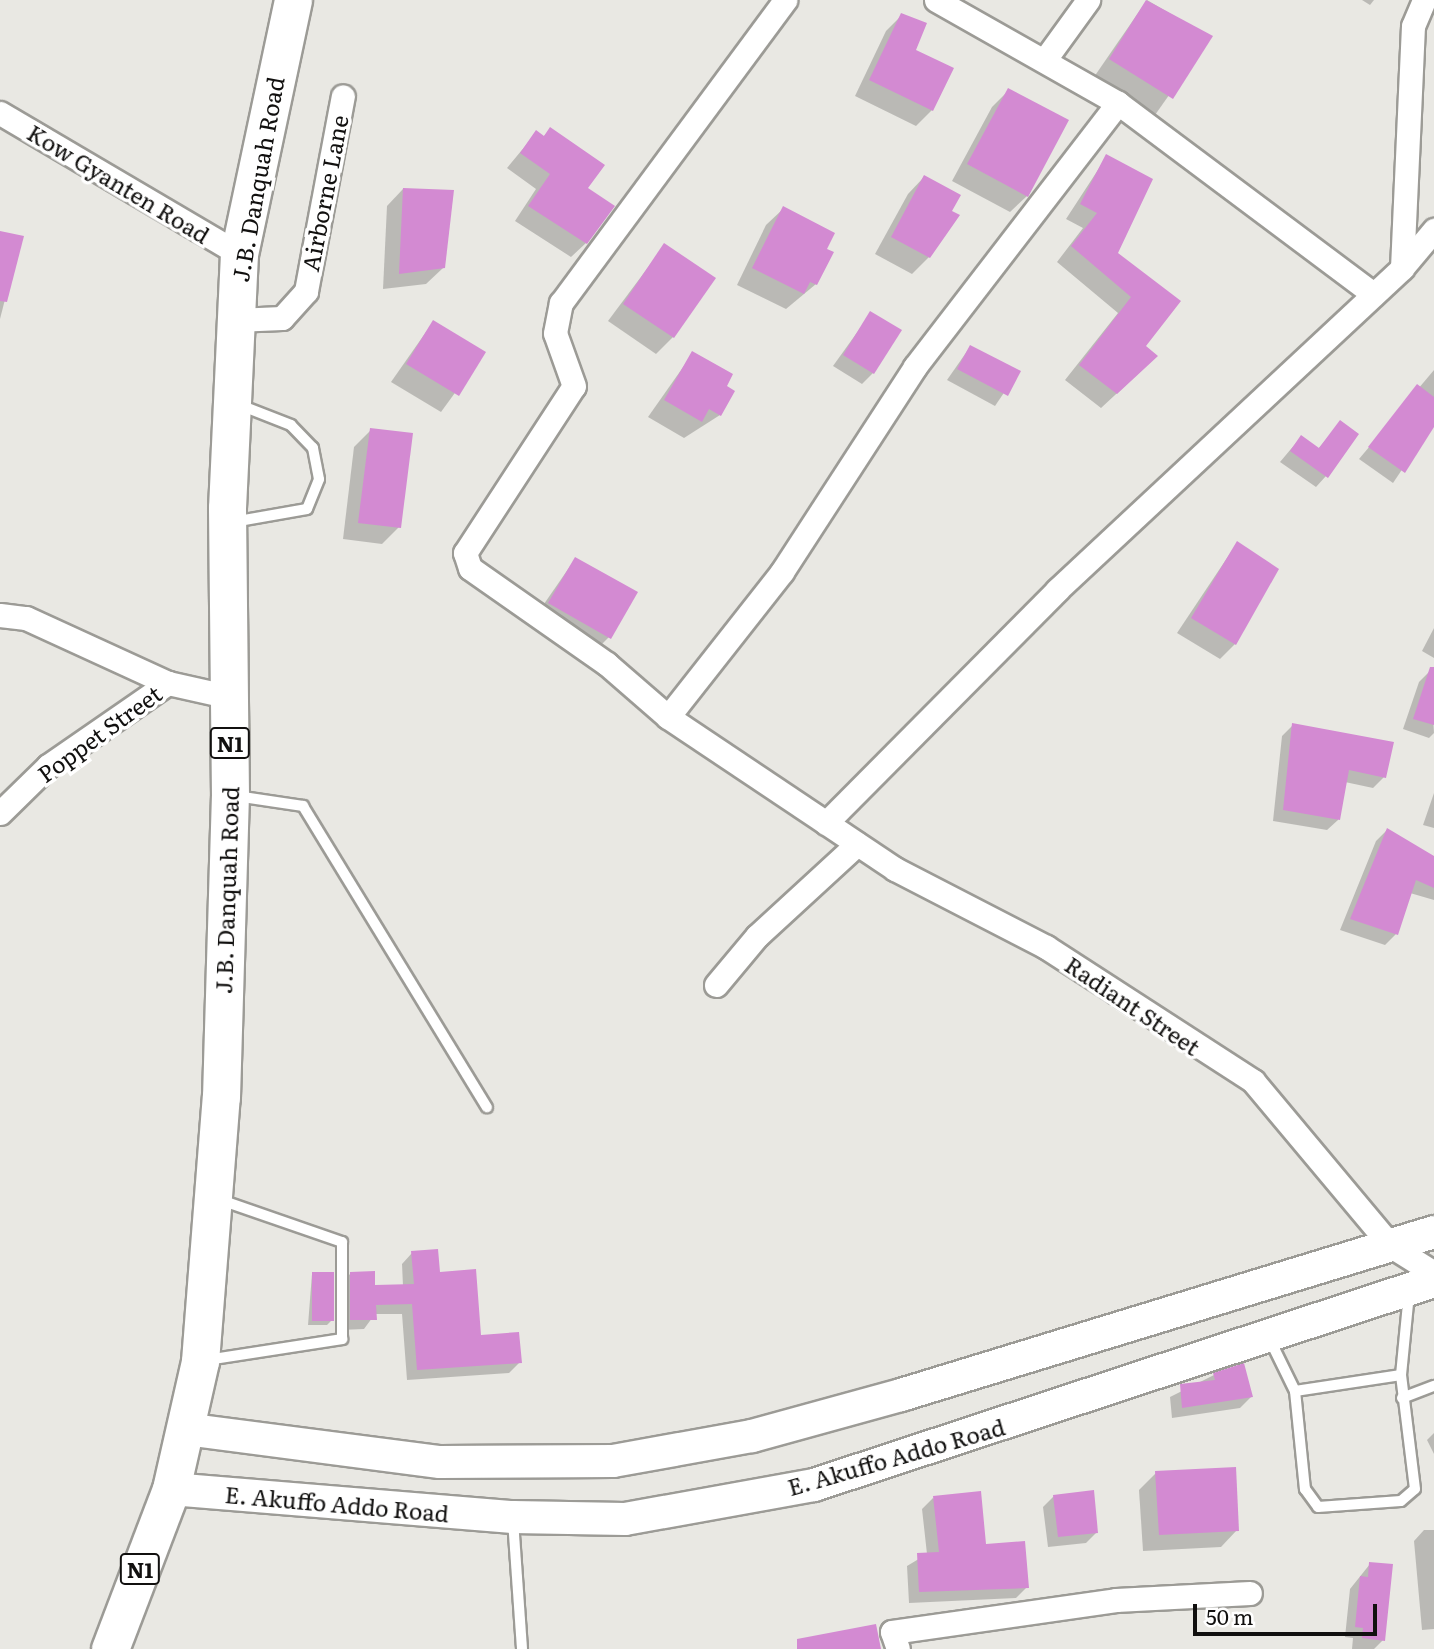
<!DOCTYPE html>
<html>
<head>
<meta charset="utf-8">
<style>
	body { margin:0 }
	#map { position:relative; width:1434px; height:1649px; overflow:hidden; background:#e9e8e3; font-family:Literata,serif }
	div>[style] { position:absolute }
	.shadow>* { inset:0; background:#0003 }
	.building>* { inset:0; background:#d38ad2 }
	.roads { filter:drop-shadow(2px 0 #9c9b96) drop-shadow(-2px 0 #9c9b96) drop-shadow(0 2px #9c9b96) drop-shadow(0 -2px #9c9b96) }
	.service>* { height:10px; margin:-5px; padding:0 5px; transform-origin:5px; border-radius:5px; background:#fff }
	.minor>* { height:23px; margin:-11.5px; padding:0 11.5px; transform-origin:11.5px; border-radius:11.5px; background:#fff }
	.secondary>* { height:32px; margin:-16px; padding:0 16px; transform-origin:16px; border-radius:16px; background:#fff }
	.trunk>* { height:37px; margin:-18.5px; padding:0 18.5px; transform-origin:18.5px; border-radius:18.5px; background:#fff }
	span { translate:-50% -50%; white-space:nowrap; text-align:center; line-height:1.15; -webkit-text-stroke:7px #fff; paint-order:stroke }
	.shield-label span { padding:2px 5px; background:#fff; border:2px solid; border-radius:5px; -webkit-text-stroke-width:0 }
	.shield-label { font-size:21px; color:#11100f; font-weight:700 }
	.street-label { font-size:23px; color:#11100f }
	.scale { position:absolute; left:1193px; top:1604px; width:184px; height:32px; box-sizing:border-box; border:4px solid #11100f; border-top:0; padding-left:9px; font-size:21px; line-height:24px; white-space:nowrap; color:#11100f; -webkit-text-stroke:5px #fff; paint-order:stroke }
</style>
</head>
<body>
<div id="map">
	<div class="shadow">
		<div style="clip-path:polygon(1147px 0,1210px 37px,1155px 115px,1094px 77px)"></div>
		<div style="clip-path:polygon(1362px 0,1374px 0,1370px 5px)"></div>
		<div style="clip-path:polygon(902px 15px,932px 110px,916px 126px,855px 96px,886px 31px)"></div>
		<div style="clip-path:polygon(1009px 90px,1027px 196px,1010px 212px,952px 181px,992px 107px)"></div>
		<div style="clip-path:polygon(551px 129px,586px 189px,586px 243px,571px 257px,515px 221px,536px 189px,507px 168px,536px 133px,543px 137px)"></div>
		<div style="clip-path:polygon(1107px 156px,1115px 253px,1178px 302px,1144px 347px,1141px 371px,1101px 408px,1065px 380px,1118px 313px,1057px 262px,1083px 228px,1066px 219px)"></div>
		<div style="clip-path:polygon(924px 177px,929px 257px,912px 274px,875px 254px,908px 194px)"></div>
		<div style="clip-path:polygon(403px 189px,443px 268px,426px 284px,383px 289px,387px 206px)"></div>
		<div style="clip-path:polygon(783px 209px,825px 250px,816px 284px,786px 309px,737px 285px,766px 225px)"></div>
		<div style="clip-path:polygon(0 233px,21px 237px,0 319px)"></div>
		<div style="clip-path:polygon(664px 246px,673px 337px,656px 354px,608px 321px)"></div>
		<div style="clip-path:polygon(871px 313px,873px 373px,862px 384px,833px 366px)"></div>
		<div style="clip-path:polygon(433px 322px,484px 353px,441px 412px,391px 382px)"></div>
		<div style="clip-path:polygon(970px 347px,1018px 372px,995px 406px,947px 380px)"></div>
		<div style="clip-path:polygon(693px 353px,724px 387px,720px 415px,684px 438px,648px 417px)"></div>
		<div style="clip-path:polygon(1434px 370px,1434px 422px,1393px 483px,1359px 459px)"></div>
		<div style="clip-path:polygon(1340px 423px,1326px 476px,1316px 487px,1280px 462px,1301px 437px,1318px 449px)"></div>
		<div style="clip-path:polygon(371px 430px,399px 527px,382px 544px,343px 539px,354px 447px)"></div>
		<div style="clip-path:polygon(1237px 543px,1235px 644px,1220px 659px,1177px 633px)"></div>
		<div style="clip-path:polygon(575px 559px,609px 637px,592px 654px,533px 620px)"></div>
		<div style="clip-path:polygon(1434px 628px,1434px 658px,1422px 651px)"></div>
		<div style="clip-path:polygon(1430px 671px,1434px 733px,1429px 738px,1403px 729px,1419px 682px)"></div>
		<div style="clip-path:polygon(1293px 725px,1384px 777px,1373px 788px,1345px 782px,1338px 820px,1327px 830px,1273px 821px,1282px 736px)"></div>
		<div style="clip-path:polygon(1434px 793px,1434px 828px,1423px 825px)"></div>
		<div style="clip-path:polygon(1387px 830px,1434px 858px,1434px 900px,1410px 893px,1396px 934px,1385px 945px,1340px 930px,1376px 841px)"></div>
		<div style="clip-path:polygon(412px 1253px,438px 1274px,479px 1336px,520px 1362px,509px 1373px,407px 1380px,402px 1314px,375px 1314px,364px 1329px,340px 1330px,340px 1284px,351px 1273px,374px 1286px,403px 1286px,402px 1264px)"></div>
		<div style="clip-path:polygon(312px 1274px,332px 1320px,327px 1325px,308px 1325px)"></div>
		<div style="clip-path:polygon(1214px 1375px,1251px 1397px,1240px 1408px,1172px 1418px,1170px 1397px)"></div>
		<div style="clip-path:polygon(1434px 1433px,1434px 1454px,1427px 1440px)"></div>
		<div style="clip-path:polygon(1156px 1473px,1237px 1530px,1221px 1547px,1143px 1551px,1139px 1490px)"></div>
		<div style="clip-path:polygon(1054px 1496px,1097px 1532px,1086px 1543px,1048px 1547px,1043px 1507px)"></div>
		<div style="clip-path:polygon(933px 1498px,1027px 1587px,1016px 1598px,909px 1603px,907px 1566px,927px 1554px,922px 1509px)"></div>
		<div style="clip-path:polygon(1424px 1530px,1434px 1530px,1434px 1629px,1422px 1630px,1414px 1541px)"></div>
		<div style="clip-path:polygon(1370px 1564px,1383px 1640px,1374px 1649px,1352px 1649px,1353px 1638px,1345px 1637px,1350px 1589px)"></div>
	</div>
	<div class="building">
		<div style="clip-path:polygon(1146px 0,1213px 36px,1173px 99px,1109px 59px)"></div>
		<div style="clip-path:polygon(901px 13px,927px 23px,916px 50px,954px 68px,933px 111px,869px 80px)"></div>
		<div style="clip-path:polygon(1008px 88px,1069px 120px,1028px 197px,967px 164px)"></div>
		<div style="clip-path:polygon(550px 127px,605px 165px,588px 188px,615px 206px,587px 244px,528px 206px,550px 174px,520px 153px,536px 130px,544px 136px)"></div>
		<div style="clip-path:polygon(1106px 154px,1153px 179px,1118px 253px,1181px 301px,1146px 346px,1158px 356px,1117px 394px,1079px 365px,1131px 297px,1071px 246px,1097px 213px,1080px 204px)"></div>
		<div style="clip-path:polygon(924px 175px,961px 195px,952px 211px,960px 215px,930px 258px,891px 237px)"></div>
		<div style="clip-path:polygon(403px 188px,454px 190px,445px 268px,399px 274px)"></div>
		<div style="clip-path:polygon(783px 206px,835px 233px,827px 249px,834px 252px,817px 285px,810px 282px,804px 294px,752px 268px)"></div>
		<div style="clip-path:polygon(0 231px,24px 236px,7px 302px,0 301px)"></div>
		<div style="clip-path:polygon(664px 243px,716px 278px,674px 338px,623px 304px)"></div>
		<div style="clip-path:polygon(870px 311px,902px 330px,874px 374px,843px 355px)"></div>
		<div style="clip-path:polygon(433px 320px,486px 352px,459px 396px,406px 364px)"></div>
		<div style="clip-path:polygon(970px 345px,1021px 371px,1008px 396px,957px 369px)"></div>
		<div style="clip-path:polygon(692px 351px,733px 374px,727px 386px,735px 391px,721px 416px,709px 409px,702px 422px,664px 400px)"></div>
		<div style="clip-path:polygon(1417px 384px,1434px 397px,1434px 427px,1405px 473px,1368px 447px)"></div>
		<div style="clip-path:polygon(1340px 420px,1359px 434px,1328px 478px,1290px 451px,1301px 435px,1319px 448px)"></div>
		<div style="clip-path:polygon(370px 428px,413px 433px,401px 528px,358px 523px)"></div>
		<div style="clip-path:polygon(1237px 541px,1279px 569px,1236px 645px,1191px 618px)"></div>
		<div style="clip-path:polygon(575px 557px,638px 592px,611px 639px,548px 603px)"></div>
		<div style="clip-path:polygon(1430px 667px,1434px 667px,1434px 725px,1413px 719px)"></div>
		<div style="clip-path:polygon(1292px 723px,1394px 742px,1386px 778px,1349px 770px,1340px 820px,1283px 810px)"></div>
		<div style="clip-path:polygon(1387px 828px,1434px 856px,1434px 888px,1416px 880px,1398px 935px,1350px 919px)"></div>
		<div style="clip-path:polygon(438px 1249px,440px 1272px,476px 1269px,481px 1335px,519px 1332px,522px 1363px,417px 1370px,412px 1304px,376px 1305px,377px 1320px,350px 1320px,350px 1272px,375px 1271px,375px 1285px,414px 1284px,411px 1251px)"></div>
		<div style="clip-path:polygon(312px 1272px,334px 1272px,334px 1321px,312px 1321px)"></div>
		<div style="clip-path:polygon(1244px 1363px,1253px 1397px,1182px 1408px,1180px 1384px,1215px 1380px,1213px 1373px)"></div>
		<div style="clip-path:polygon(1236px 1467px,1239px 1531px,1159px 1535px,1155px 1471px)"></div>
		<div style="clip-path:polygon(1094px 1490px,1098px 1533px,1058px 1537px,1053px 1495px)"></div>
		<div style="clip-path:polygon(981px 1491px,986px 1544px,1025px 1541px,1029px 1588px,919px 1592px,917px 1553px,939px 1552px,933px 1496px)"></div>
		<div style="clip-path:polygon(1369px 1562px,1393px 1564px,1385px 1641px,1362px 1638px,1363px 1628px,1355px 1627px,1360px 1576px,1368px 1577px)"></div>
		<div style="clip-path:polygon(876px 1624px,881px 1649px,797px 1649px,797px 1639px)"></div>
	</div>
	<div class="roads">
		<div class="service">
			<div style="left:233px;top:522px;width:75px;rotate:-10deg"></div>
			<div style="left:307px;top:509px;width:32px;rotate:-68deg"></div>
			<div style="left:319px;top:479px;width:32px;rotate:-101deg"></div>
			<div style="left:313px;top:448px;width:32px;rotate:-134deg"></div>
			<div style="left:291px;top:425px;width:58px;rotate:-158.7deg"></div>
			<div style="left:236px;top:796px;width:68px;rotate:8.5deg"></div>
			<div style="left:303px;top:806px;width:353px;rotate:58.6deg"></div>
			<div style="left:1270px;top:1340px;width:57px;rotate:63.9deg"></div>
			<div style="left:207px;top:1360px;width:137px;rotate:-8.8deg"></div>
			<div style="left:342px;top:1339px;width:97px;rotate:-90deg"></div>
			<div style="left:342px;top:1242px;width:131px;rotate:-160.9deg"></div>
			<div style="left:1401px;top:1375px;width:107px;rotate:171.4deg"></div>
			<div style="left:1295px;top:1391px;width:99px;rotate:84.2deg"></div>
			<div style="left:1305px;top:1489px;width:22px;rotate:54deg"></div>
			<div style="left:1318px;top:1507px;width:83px;rotate:-4.1deg"></div>
			<div style="left:1401px;top:1501px;width:18px;rotate:-41deg"></div>
			<div style="left:1415px;top:1489px;width:115px;rotate:-97deg"></div>
			<div style="left:1401px;top:1375px;width:82px;rotate:-84.4deg"></div>
			<div style="left:1402px;top:1398px;width:34px;rotate:-21deg"></div>
			<div style="left:513px;top:1520px;width:129px;rotate:86deg"></div>
		</div>
		<div class="minor">
			<div style="left:936px;top:0;width:209px;rotate:29.5deg"></div>
			<div style="left:1118px;top:103px;width:319px;rotate:36.8deg"></div>
			<div style="left:1046px;top:58px;width:72px;rotate:-54.1deg"></div>
			<div style="left:1118px;top:103px;width:333px;rotate:127.6deg"></div>
			<div style="left:915px;top:367px;width:244px;rotate:123deg"></div>
			<div style="left:782px;top:572px;width:184px;rotate:128.2deg"></div>
			<div style="left:668px;top:717px;width:273px;rotate:33.8deg"></div>
			<div style="left:895px;top:869px;width:170px;rotate:27.3deg"></div>
			<div style="left:1046px;top:947px;width:247px;rotate:32.9deg"></div>
			<div style="left:1253px;top:1081px;width:215px;rotate:50.1deg"></div>
			<div style="left:1391px;top:1246px;width:51px;rotate:32.1deg"></div>
			<div style="left:0;top:113px;width:277px;rotate:30.5deg"></div>
			<div style="left:1402px;top:268px;width:242px;rotate:-87.4deg"></div>
			<div style="left:1413px;top:26px;width:28px;rotate:-67deg"></div>
			<div style="left:235px;top:320px;width:47px;rotate:-2.4deg"></div>
			<div style="left:282px;top:318px;width:36px;rotate:-48deg"></div>
			<div style="left:306px;top:291px;width:198px;rotate:-79.3deg"></div>
			<div style="left:0;top:615px;width:26px;rotate:7deg"></div>
			<div style="left:26px;top:618px;width:156px;rotate:24.6deg"></div>
			<div style="left:168px;top:683px;width:64px;rotate:12.7deg"></div>
			<div style="left:668px;top:717px;width:81px;rotate:-139deg"></div>
			<div style="left:607px;top:664px;width:167px;rotate:-145deg"></div>
			<div style="left:470px;top:568px;width:16px;rotate:-108deg"></div>
			<div style="left:465px;top:553px;width:199px;rotate:-56.9deg"></div>
			<div style="left:574px;top:386px;width:56px;rotate:-109.7deg"></div>
			<div style="left:555px;top:333px;width:31px;rotate:-79deg"></div>
			<div style="left:561px;top:303px;width:377px;rotate:-53.5deg"></div>
			<div style="left:0;top:813px;width:67px;rotate:-44.4deg"></div>
			<div style="left:48px;top:766px;width:146px;rotate:-34.7deg"></div>
			<div style="left:826px;top:823px;width:328px;rotate:-45.2deg"></div>
			<div style="left:1057px;top:590px;width:472px;rotate:-43deg"></div>
			<div style="left:1402px;top:268px;width:50px;rotate:-49.9deg"></div>
			<div style="left:716px;top:985px;width:64px;rotate:-50.1deg"></div>
			<div style="left:757px;top:936px;width:136px;rotate:-42.6deg"></div>
			<div style="left:898px;top:1649px;width:18px;rotate:-109deg"></div>
			<div style="left:892px;top:1632px;width:226px;rotate:-8.1deg"></div>
			<div style="left:1116px;top:1600px;width:134px;rotate:-3deg"></div>
		</div>
		<div class="secondary">
			<div style="left:185px;top:1429px;width:257px;rotate:7.4deg"></div>
			<div style="left:440px;top:1462px;width:173px;rotate:-0.3deg"></div>
			<div style="left:613px;top:1461px;width:141px;rotate:-10.2deg"></div>
			<div style="left:752px;top:1436px;width:155px;rotate:-15.4deg"></div>
			<div style="left:901px;top:1395px;width:557px;rotate:-17deg"></div>
			<div style="left:171px;top:1489px;width:343px;rotate:4.7deg"></div>
			<div style="left:513px;top:1517px;width:112px;rotate:1deg"></div>
			<div style="left:625px;top:1519px;width:192px;rotate:-10.2deg"></div>
			<div style="left:814px;top:1485px;width:653px;rotate:-18.21deg"></div>
		</div>
		<div class="trunk">
			<div style="left:110px;top:1649px;width:171px;rotate:-69.1deg"></div>
			<div style="left:171px;top:1489px;width:131px;rotate:-77.2deg"></div>
			<div style="left:200px;top:1361px;width:265px;rotate:-85.5deg"></div>
			<div style="left:221px;top:1097px;width:301px;rotate:-88.3deg"></div>
			<div style="left:230px;top:796px;width:288px;rotate:-90.6deg"></div>
			<div style="left:227px;top:508px;width:254px;rotate:-87.3deg"></div>
			<div style="left:239px;top:254px;width:260px;rotate:-78deg"></div>
		</div>
	</div>
	<div class="shield-label">
		<span style="left:230px;top:743px">N1</span>
		<span style="left:140px;top:1569px">N1</span>
	</div>
	<div class="street-label">
		<span style="left:257px;top:179px;rotate:-80deg">J.B. Danquah Road</span>
		<span style="left:119px;top:183px;rotate:31deg">Kow Gyanten Road</span>
		<span style="left:324px;top:193px;rotate:-79deg">Airborne Lane</span>
		<span style="left:99px;top:733px;rotate:-36deg">Poppet Street</span>
		<span style="left:226px;top:890px;rotate:-88deg">J.B. Danquah Road</span>
		<span style="left:1133px;top:1005px;rotate:34deg">Radiant Street</span>
		<span style="left:896px;top:1456px;rotate:-16deg">E. Akuffo Addo Road</span>
		<span style="left:337px;top:1503px;rotate:5deg">E. Akuffo Addo Road</span>
	</div>
	<div class="scale">50 m</div>
</div>
</body>
</html>
